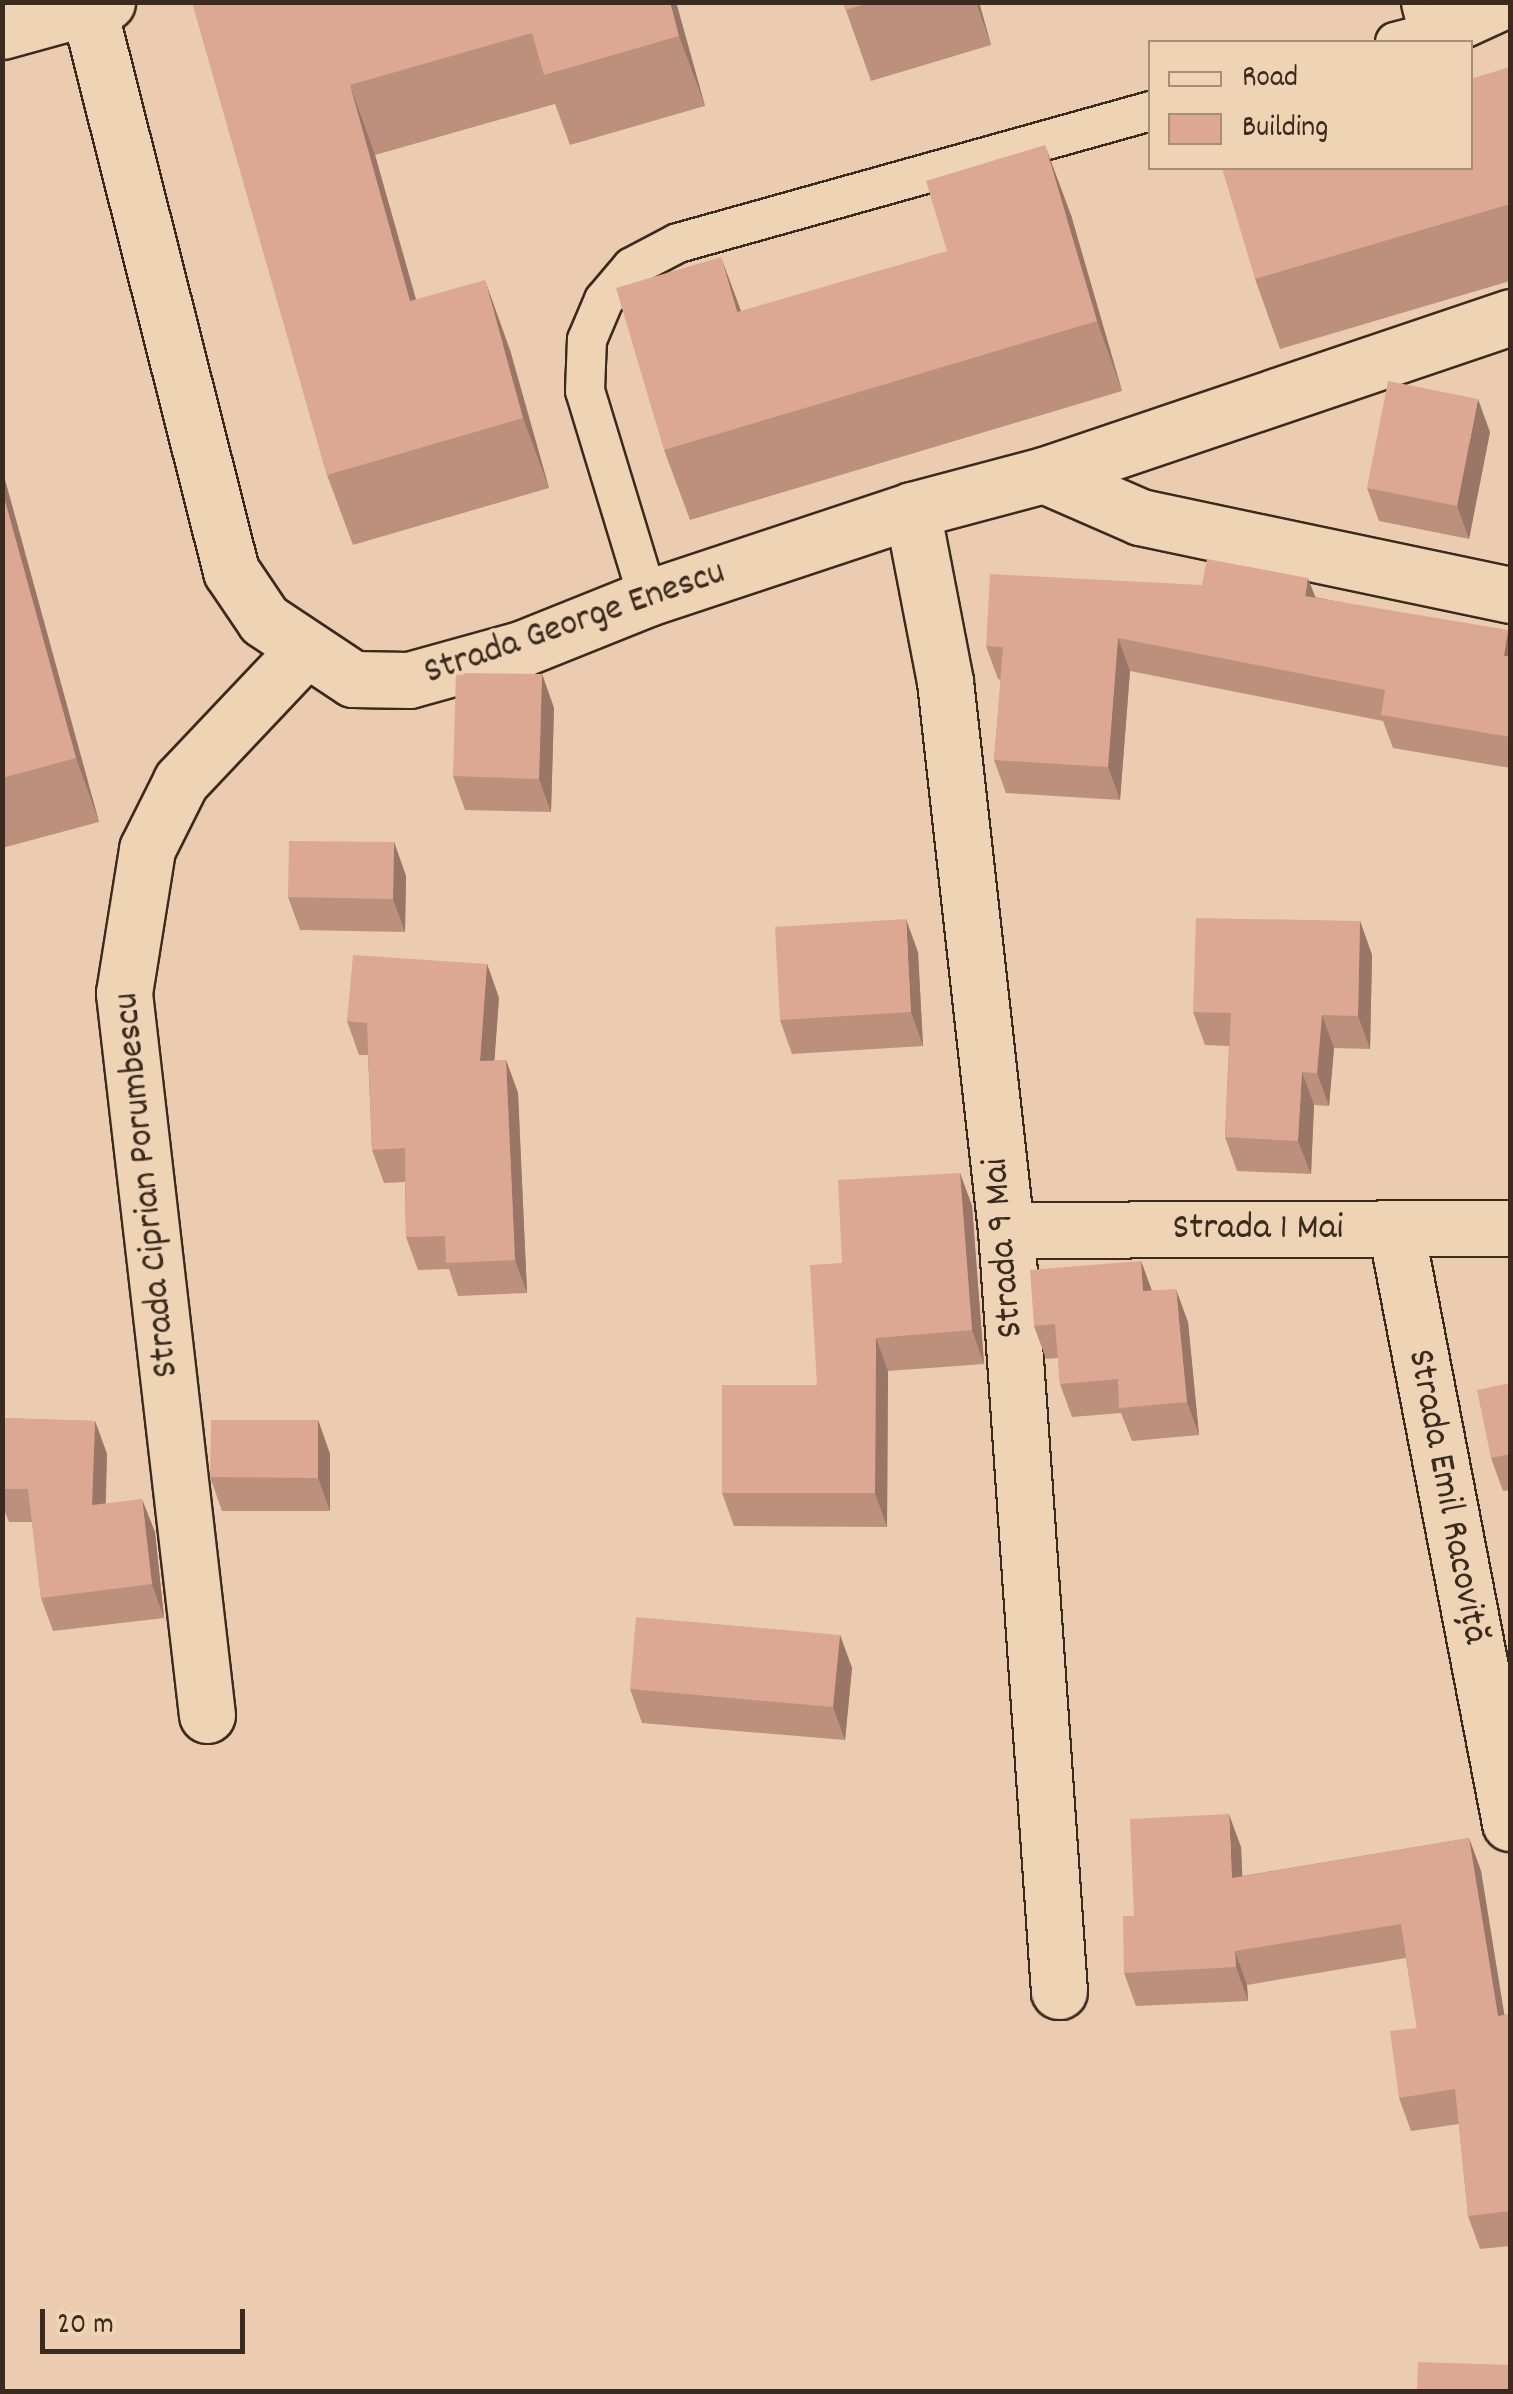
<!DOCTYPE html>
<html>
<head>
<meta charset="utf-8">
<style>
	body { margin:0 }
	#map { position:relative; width:1513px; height:2394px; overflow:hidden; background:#ecccb0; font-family:Dekko,sans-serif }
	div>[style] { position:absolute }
	.roads { filter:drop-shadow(2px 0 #3b2a1e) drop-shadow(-2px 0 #3b2a1e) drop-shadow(0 2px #3b2a1e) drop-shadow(0 -2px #3b2a1e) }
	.service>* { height:38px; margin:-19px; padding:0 19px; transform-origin:19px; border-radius:19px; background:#eed3b5 }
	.minor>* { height:55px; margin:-27.5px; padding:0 27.5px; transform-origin:27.5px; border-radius:27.5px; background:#eed3b5 }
	.wall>* { inset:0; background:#bd907e }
	.shaded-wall>* { inset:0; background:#9a7667 }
	.building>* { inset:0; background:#dca893 }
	span { translate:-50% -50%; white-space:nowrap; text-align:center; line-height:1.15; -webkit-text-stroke:8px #eed3b5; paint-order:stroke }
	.street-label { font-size:38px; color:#3b2a1e }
	.frame { position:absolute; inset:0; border:5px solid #3b2a1e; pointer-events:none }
	.legend { position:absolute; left:1148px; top:40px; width:325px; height:130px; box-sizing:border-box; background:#eed3b5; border:2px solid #a68f79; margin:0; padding:12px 18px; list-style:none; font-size:30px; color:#3b2a1e }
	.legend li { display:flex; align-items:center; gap:20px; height:50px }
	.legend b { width:50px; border:2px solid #a68f79 }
	.scale { position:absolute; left:40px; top:2309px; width:205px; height:45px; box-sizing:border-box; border:5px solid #3b2a1e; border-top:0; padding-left:12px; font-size:30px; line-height:35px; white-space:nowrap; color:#3b2a1e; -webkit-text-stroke:8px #eed3b5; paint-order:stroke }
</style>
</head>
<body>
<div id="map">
	<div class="roads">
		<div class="service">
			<div style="left:1395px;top:42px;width:43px;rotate:-14.7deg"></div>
			<div style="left:648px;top:598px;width:216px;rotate:-106.9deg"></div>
			<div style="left:585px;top:391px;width:51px;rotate:-87.8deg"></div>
			<div style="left:587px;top:340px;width:43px;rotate:-67deg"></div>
			<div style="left:604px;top:300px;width:43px;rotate:-49.7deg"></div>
			<div style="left:632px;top:267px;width:52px;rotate:-27.6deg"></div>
			<div style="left:678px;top:243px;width:490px;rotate:-15.6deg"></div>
		</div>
		<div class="minor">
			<div style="left:87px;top:2px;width:587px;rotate:75.8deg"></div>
			<div style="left:231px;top:571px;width:59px;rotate:56deg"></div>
			<div style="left:264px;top:620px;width:107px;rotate:33.5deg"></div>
			<div style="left:353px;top:679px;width:56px;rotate:1deg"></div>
			<div style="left:409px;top:680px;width:116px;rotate:-15.5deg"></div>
			<div style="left:521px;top:649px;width:137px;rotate:-21.9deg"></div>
			<div style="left:648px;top:598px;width:278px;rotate:-18.4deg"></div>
			<div style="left:912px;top:510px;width:137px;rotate:-14.9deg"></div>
			<div style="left:1044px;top:475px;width:492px;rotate:-18.7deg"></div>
			<div style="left:1429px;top:2px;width:30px;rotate:75deg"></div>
			<div style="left:1437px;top:31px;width:69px;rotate:-24.7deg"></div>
			<div style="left:2px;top:31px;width:109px;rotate:-15.4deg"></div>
			<div style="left:1044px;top:475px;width:105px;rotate:23.6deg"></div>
			<div style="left:1140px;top:517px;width:378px;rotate:11.9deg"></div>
			<div style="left:912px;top:510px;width:174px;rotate:79.1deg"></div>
			<div style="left:945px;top:681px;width:552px;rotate:83.66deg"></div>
			<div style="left:1006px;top:1230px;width:763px;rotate:86.02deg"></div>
			<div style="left:1006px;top:1230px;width:504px;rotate:-0.23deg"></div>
			<div style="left:1396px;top:1230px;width:604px;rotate:79.12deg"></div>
			<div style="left:207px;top:1715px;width:727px;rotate:-96.56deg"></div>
			<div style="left:124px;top:993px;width:146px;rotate:-80.9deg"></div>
			<div style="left:147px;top:849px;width:76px;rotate:-63.4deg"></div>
			<div style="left:181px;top:781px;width:178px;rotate:-46.6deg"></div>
		</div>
	</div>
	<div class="wall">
		<div style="clip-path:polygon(676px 2px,705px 106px,570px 145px,555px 104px,375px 155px,416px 299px,510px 350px,549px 488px,353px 545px,327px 475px,193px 5px)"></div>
		<div style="clip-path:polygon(843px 2px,979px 2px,991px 45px,871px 81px)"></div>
		<div style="clip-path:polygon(1510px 67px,1510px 281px,1280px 349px,1255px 279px)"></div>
		<div style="clip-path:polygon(1071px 215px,1122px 391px,690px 520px,664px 450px)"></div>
		<div style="clip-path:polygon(1490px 432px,1469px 539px,1379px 521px,1367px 488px)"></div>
		<div style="clip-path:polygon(2px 469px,99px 822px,2px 848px)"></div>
		<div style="clip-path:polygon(1315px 597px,1510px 636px,1510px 768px,1393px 748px,1383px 721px,1130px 671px,1120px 800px,1006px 793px,994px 760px,1001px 680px,998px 679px,986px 646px)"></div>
		<div style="clip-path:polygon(542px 674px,554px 708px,551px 812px,465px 810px,453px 776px)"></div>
		<div style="clip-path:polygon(394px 842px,406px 876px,405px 932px,300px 930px,288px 897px)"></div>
		<div style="clip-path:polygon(1360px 921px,1372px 955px,1370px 1049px,1334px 1048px,1329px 1106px,1314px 1105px,1311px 1174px,1237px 1171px,1225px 1137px,1229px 1046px,1205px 1045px,1193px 1012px)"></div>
		<div style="clip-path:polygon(918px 952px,923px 1046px,792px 1054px,780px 1020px)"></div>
		<div style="clip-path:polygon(487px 964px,499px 998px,494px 1061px,506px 1060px,518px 1093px,527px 1293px,458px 1296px,449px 1269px,418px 1270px,406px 1237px,405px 1182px,384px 1183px,372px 1150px,368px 1055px,359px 1055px,347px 1021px)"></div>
		<div style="clip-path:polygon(960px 1173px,972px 1206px,984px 1364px,888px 1371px,887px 1527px,734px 1526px,722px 1493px,817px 1385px,842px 1263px)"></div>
		<div style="clip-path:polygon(1141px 1261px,1152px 1291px,1188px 1322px,1199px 1435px,1132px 1441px,1121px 1413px,1072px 1417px,1060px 1384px,1058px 1358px,1046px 1359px,1034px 1326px)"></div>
		<div style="clip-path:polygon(1510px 1383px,1510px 1490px,1503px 1491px,1491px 1458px)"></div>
		<div style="clip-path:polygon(2px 1418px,95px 1421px,107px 1454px,106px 1504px,155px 1532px,164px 1618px,53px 1631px,41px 1598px,32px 1522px,9px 1522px,2px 1505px)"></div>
		<div style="clip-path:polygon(318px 1420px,330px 1454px,330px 1511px,222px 1511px,210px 1477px)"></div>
		<div style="clip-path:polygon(840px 1635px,852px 1668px,845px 1740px,642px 1723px,630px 1689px)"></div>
		<div style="clip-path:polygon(1469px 1838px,1481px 1871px,1504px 2015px,1510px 2014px,1510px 2246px,1480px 2249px,1468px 2216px,1459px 2124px,1411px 2131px,1399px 2098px,1417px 2028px,1406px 1958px,1247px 1985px,1248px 2001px,1136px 2006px,1124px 1973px,1134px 1916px,1241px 1847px,1242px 1876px)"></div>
	</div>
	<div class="shaded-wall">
		<div style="clip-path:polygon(670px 2px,676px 2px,705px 106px,679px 36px)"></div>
		<div style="clip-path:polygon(976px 2px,979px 2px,991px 45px)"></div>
		<div style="clip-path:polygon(350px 85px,375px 155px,436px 371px,410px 301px)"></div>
		<div style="clip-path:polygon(1045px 145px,1071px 215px,1122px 391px,1097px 321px)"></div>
		<div style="clip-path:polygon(721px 257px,747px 327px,737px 312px)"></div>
		<div style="clip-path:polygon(485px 280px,510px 350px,549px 488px,523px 418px)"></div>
		<div style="clip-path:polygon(1478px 399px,1490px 432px,1469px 539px,1457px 506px)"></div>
		<div style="clip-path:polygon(2px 469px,99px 822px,76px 758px,2px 490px)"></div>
		<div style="clip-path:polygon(1308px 578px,1321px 612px,1305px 596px)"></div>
		<div style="clip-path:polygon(1508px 630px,1510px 636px,1510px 674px,1504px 656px)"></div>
		<div style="clip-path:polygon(1118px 638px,1130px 671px,1120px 800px,1108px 767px)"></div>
		<div style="clip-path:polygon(542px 674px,554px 708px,551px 812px,539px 779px)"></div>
		<div style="clip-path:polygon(394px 842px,406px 876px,405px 932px,393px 899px)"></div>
		<div style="clip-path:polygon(906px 919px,918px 952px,923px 1046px,911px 1012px)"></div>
		<div style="clip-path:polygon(1360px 921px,1372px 955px,1370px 1049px,1358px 1016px)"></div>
		<div style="clip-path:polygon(487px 964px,499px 998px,492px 1094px,480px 1061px)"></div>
		<div style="clip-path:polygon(1322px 1015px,1334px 1048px,1329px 1106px,1317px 1073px)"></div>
		<div style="clip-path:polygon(506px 1060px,518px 1093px,527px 1293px,515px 1260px)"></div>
		<div style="clip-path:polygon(1302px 1072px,1314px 1105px,1311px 1174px,1298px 1141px)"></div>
		<div style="clip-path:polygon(960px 1173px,972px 1206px,984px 1364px,972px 1330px)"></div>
		<div style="clip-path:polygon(1141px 1261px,1153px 1294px,1143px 1291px)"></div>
		<div style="clip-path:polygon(1176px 1289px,1188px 1322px,1199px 1435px,1187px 1402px)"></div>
		<div style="clip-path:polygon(876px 1338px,888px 1371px,887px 1527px,875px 1493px)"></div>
		<div style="clip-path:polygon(318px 1420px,330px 1454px,330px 1511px,318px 1478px)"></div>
		<div style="clip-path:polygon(95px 1421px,107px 1454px,104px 1538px,92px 1505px)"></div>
		<div style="clip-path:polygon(142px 1499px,155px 1532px,164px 1618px,152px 1584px)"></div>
		<div style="clip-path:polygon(840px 1635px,852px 1668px,845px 1740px,833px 1707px)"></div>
		<div style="clip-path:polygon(1229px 1814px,1241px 1847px,1244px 1911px,1232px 1878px)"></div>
		<div style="clip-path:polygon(1469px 1838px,1481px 1871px,1510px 2049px,1498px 2016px)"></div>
		<div style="clip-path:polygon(1235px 1951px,1247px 1985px,1248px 2001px,1236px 1967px)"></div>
	</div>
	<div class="building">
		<div style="clip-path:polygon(201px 2px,670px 2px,679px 36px,544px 75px,532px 33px,350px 85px,410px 301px,485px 280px,523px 418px,327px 475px,193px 5px)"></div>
		<div style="clip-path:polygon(843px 2px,872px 2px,845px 10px)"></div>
		<div style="clip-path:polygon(1510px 67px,1510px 204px,1255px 279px,1222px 168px,1470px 168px,1470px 79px)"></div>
		<div style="clip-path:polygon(1045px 145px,1097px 321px,664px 450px,616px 288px,721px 257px,737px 312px,947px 251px,926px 181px)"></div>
		<div style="clip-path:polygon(1388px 381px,1478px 399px,1457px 506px,1367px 488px)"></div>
		<div style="clip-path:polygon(2px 490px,76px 758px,2px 778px)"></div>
		<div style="clip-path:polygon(1207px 559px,1308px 578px,1305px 596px,1508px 630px,1504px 656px,1510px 656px,1510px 737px,1381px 715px,1385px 690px,1118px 638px,1108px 767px,994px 760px,1003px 647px,986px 646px,990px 574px,1202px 585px)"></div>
		<div style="clip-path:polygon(456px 673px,542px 674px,539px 779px,453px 776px)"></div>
		<div style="clip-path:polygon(289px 841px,394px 842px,393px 899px,288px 897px)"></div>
		<div style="clip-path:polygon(1196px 918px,1360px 921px,1358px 1016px,1322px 1015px,1317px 1073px,1302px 1072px,1298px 1141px,1225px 1137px,1231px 1013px,1193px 1012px)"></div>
		<div style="clip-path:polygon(906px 919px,911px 1012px,780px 1020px,775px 927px)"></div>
		<div style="clip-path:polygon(353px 955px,487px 964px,480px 1061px,506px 1060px,515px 1260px,446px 1263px,445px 1236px,406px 1237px,405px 1148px,372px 1150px,367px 1023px,347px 1021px)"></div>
		<div style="clip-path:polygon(960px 1173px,972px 1330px,876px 1338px,875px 1493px,722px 1493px,722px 1385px,817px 1385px,810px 1265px,842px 1263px,838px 1180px)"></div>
		<div style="clip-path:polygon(1141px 1261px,1143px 1291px,1176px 1289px,1187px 1402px,1119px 1408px,1118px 1379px,1060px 1384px,1055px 1324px,1034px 1326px,1030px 1270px)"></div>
		<div style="clip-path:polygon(1510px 1383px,1510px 1454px,1491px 1458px,1477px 1390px)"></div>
		<div style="clip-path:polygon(2px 1418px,95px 1421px,92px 1505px,142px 1499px,152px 1584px,41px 1598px,28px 1489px,2px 1489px)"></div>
		<div style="clip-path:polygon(211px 1420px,318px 1420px,318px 1478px,210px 1477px)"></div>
		<div style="clip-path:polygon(636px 1617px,840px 1635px,833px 1707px,630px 1689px)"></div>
		<div style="clip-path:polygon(1229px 1814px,1232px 1878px,1469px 1838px,1498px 2016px,1510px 2014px,1510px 2211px,1468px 2216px,1455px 2089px,1399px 2098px,1390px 2031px,1417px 2028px,1401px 1924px,1235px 1951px,1236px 1967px,1124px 1973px,1123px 1916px,1134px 1916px,1130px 1819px)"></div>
		<div style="clip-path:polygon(1418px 2362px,1510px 2365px,1510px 2392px,1417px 2392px)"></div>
	</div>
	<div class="street-label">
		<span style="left:575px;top:624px;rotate:-19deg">Strada George Enescu</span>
		<span style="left:148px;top:1185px;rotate:-96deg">Strada Ciprian Porumbescu</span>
		<span style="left:1258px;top:1230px">Strada 1 Mai</span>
		<span style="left:1005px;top:1248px;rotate:-95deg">Strada 9 Mai</span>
		<span style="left:1446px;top:1497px;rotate:79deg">Strada Emil Racoviță</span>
	</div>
	<div class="frame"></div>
	<ul class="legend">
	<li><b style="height:12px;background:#eed3b5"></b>Road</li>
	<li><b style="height:28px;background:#dca893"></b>Building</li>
	</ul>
	<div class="scale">20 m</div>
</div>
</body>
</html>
